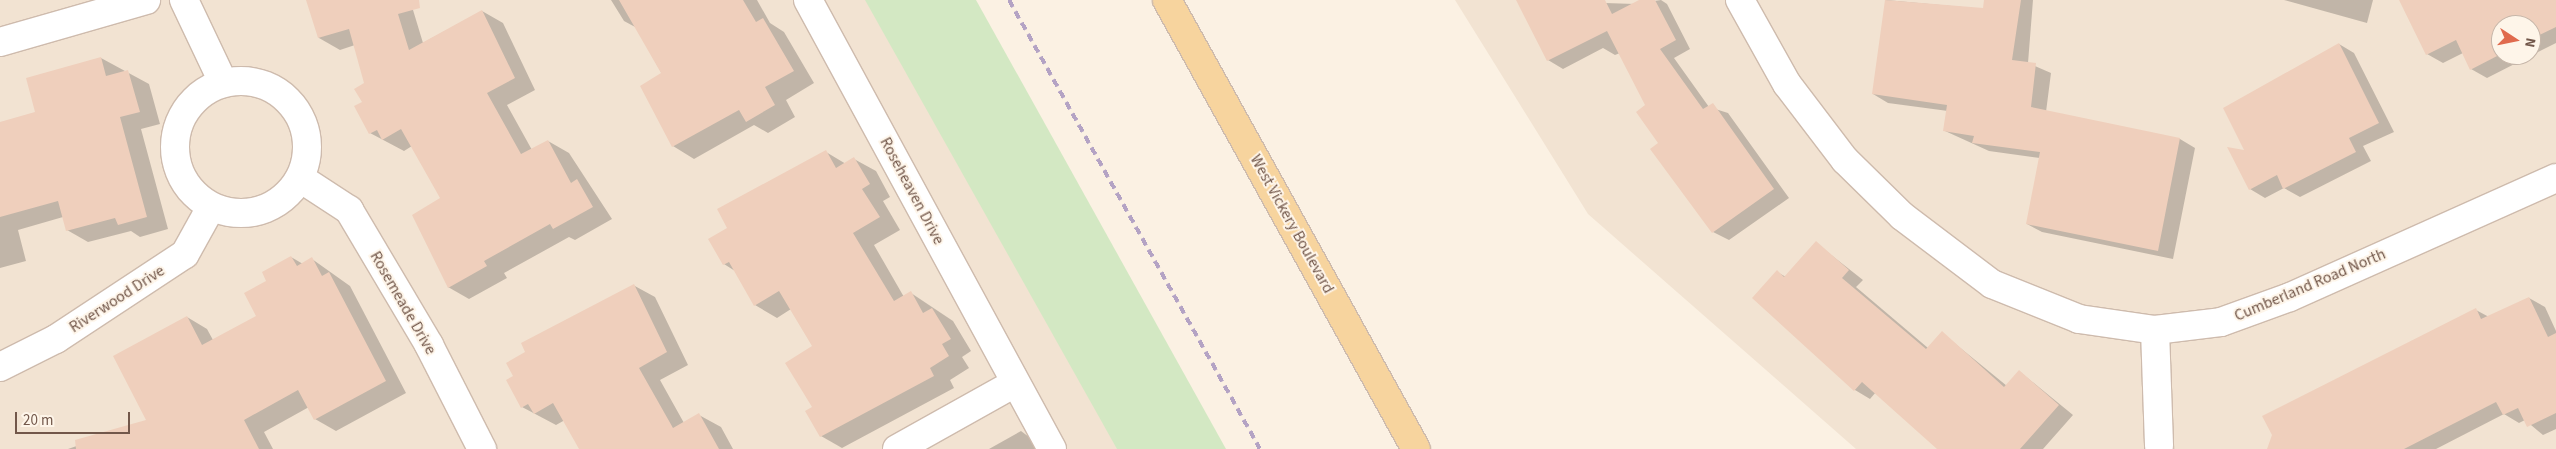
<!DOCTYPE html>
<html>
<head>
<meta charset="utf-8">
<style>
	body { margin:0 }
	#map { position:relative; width:2556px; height:449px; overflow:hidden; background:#fbf1e3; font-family:"Source Sans 3",sans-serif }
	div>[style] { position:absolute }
	.residential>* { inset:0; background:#f2e3d2 }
	.green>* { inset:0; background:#d3e8c3 }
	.shadow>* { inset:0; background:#0003 }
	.building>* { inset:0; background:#efcfbc }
	.roads { filter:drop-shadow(1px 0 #cebbad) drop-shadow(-1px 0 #cebbad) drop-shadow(0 1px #cebbad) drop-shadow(0 -1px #cebbad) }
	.minor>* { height:28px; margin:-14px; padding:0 14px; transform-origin:14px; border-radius:14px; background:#fff }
	.minor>.ring { margin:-14px; padding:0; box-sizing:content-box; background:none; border:28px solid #fff; border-radius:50% }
	.major>* { height:28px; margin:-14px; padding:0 14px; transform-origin:14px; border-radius:14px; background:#f7d49e }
	.rail>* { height:4px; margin-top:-2px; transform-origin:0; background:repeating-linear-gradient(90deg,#b4a3c4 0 8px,transparent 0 13px) }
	span { translate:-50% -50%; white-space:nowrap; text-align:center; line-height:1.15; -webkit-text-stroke:4px #fef5e9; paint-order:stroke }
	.street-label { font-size:16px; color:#72574a }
	.north { position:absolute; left:2491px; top:15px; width:50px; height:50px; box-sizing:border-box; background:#fef5e9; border:1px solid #c6b6a9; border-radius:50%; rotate:101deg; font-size:14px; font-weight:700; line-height:20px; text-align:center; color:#72574a }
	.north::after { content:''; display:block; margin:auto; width:18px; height:22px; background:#e06a4d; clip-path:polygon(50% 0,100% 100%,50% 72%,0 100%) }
	.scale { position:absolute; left:15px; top:412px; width:115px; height:22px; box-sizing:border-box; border:2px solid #72574a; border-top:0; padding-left:6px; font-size:15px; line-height:18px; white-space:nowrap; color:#72574a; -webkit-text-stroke:4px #fef5e9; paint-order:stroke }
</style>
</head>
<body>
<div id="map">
	<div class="residential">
		<div style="clip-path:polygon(0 0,870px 0,1121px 449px,0 449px)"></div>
		<div style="clip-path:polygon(evenodd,1455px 0,2556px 0,2556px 449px,1856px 449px,1588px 214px,1455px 0,2501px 25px,2531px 25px,2531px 55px,2501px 55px,2501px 25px)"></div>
	</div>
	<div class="green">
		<div style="clip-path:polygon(865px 0,976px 0,1226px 449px,1117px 449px)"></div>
	</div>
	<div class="shadow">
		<div style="clip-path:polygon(307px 0,410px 0,423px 43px,482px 11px,503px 23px,535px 90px,507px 105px,532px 150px,548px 141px,569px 153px,612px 219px,575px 240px,569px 237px,504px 273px,507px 278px,469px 299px,448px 287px,442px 199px,412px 146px,404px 151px,370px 133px,363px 103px,366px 84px,355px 45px,340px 50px,319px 38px)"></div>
		<div style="clip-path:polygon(611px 0,757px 0,770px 23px,784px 32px,814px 83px,786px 100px,795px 117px,768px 133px,754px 125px,694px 159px,673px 146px,662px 74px,637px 28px,624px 21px)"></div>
		<div style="clip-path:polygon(1517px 0,1635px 4px,1661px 0,1667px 4px,1690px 49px,1674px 58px,1709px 107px,1728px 113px,1789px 198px,1729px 240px,1713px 232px,1660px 143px,1647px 106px,1620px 53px,1615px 55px,1603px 48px,1563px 69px,1548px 60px)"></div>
		<div style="clip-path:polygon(1886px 0,1984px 9px,1985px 0,2033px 0,2028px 63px,2051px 73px,2046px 112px,2180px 139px,2195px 148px,2173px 259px,2042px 232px,2027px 224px,2040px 158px,1989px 151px,1945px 131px,1948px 111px,1888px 103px,1873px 94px)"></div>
		<div style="clip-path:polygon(2284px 0,2373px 0,2367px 23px)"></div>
		<div style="clip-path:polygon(evenodd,2401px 0,2556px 0,2556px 43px,2487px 78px,2471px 69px,2463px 53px,2443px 63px,2427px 54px,2401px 0,2501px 25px,2531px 25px,2531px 55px,2501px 55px,2501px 25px)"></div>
		<div style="clip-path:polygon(2339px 44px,2354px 53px,2394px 132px,2363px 146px,2371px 161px,2300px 197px,2284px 188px,2265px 198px,2250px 189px,2247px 152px)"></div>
		<div style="clip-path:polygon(101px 58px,149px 84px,160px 124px,141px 129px,168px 229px,140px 237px,131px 231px,88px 242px,67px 230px,63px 217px,18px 230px,26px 261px,0 268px,0 123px,36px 113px)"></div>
		<div style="clip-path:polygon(826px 152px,846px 164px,854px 159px,876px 171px,890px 197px,883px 201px,900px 230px,874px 245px,904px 297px,911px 293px,953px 321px,971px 351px,962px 357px,969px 368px,950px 380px,954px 388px,842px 448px,821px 436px,813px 407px,814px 347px,791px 309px,777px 318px,755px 305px,735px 271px,724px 264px,729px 228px)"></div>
		<div style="clip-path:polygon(1816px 243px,1863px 280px,1856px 287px,1928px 348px,1942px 333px,2007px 386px,2019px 371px,2073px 415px,2043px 449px,1939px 449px,1876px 392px,1870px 399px,1855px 390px,1754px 298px,1777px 272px,1786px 277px)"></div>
		<div style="clip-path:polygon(291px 257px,303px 264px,312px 259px,350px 286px,406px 393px,336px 431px,315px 419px,309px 407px,264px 432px,273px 449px,68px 449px,148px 421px,187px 317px,207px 329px,213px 340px,258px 317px,268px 282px)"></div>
		<div style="clip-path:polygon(633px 285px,655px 297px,688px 365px,660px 380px,684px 423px,699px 415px,721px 427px,733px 449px,580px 449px,565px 420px,556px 425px,522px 407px)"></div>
		<div style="clip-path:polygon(2529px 298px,2545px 307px,2556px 331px,2556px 429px,2543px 435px,2525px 420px,2519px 423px,2504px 414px,2436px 449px,2268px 449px,2273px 435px,2264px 417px,2476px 310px,2489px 317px)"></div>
		<div style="clip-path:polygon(1021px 431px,1045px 449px,989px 449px)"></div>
	</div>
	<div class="building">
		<div style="clip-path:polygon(306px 0,419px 0,420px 8px,398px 14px,409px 50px,482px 10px,515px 78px,487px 93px,521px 154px,548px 140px,571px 183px,577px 179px,593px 207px,553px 229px,550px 224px,484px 261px,487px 266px,448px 288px,412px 215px,440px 198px,401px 129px,382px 140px,377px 130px,369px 134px,354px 106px,362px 102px,354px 89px,364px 83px,349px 29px,318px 38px)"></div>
		<div style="clip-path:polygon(619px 0,743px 0,756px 22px,763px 18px,794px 71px,765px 87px,775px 105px,746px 122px,739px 110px,672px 147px,640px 86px,661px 73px)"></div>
		<div style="clip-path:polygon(1516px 0,1605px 0,1612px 14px,1639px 0,1655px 0,1676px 40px,1660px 49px,1703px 109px,1713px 103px,1774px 189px,1712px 233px,1650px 149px,1658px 143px,1636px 112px,1645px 105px,1607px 31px,1547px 61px)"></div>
		<div style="clip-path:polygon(1885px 0,1983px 8px,1984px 0,2021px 0,2012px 60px,2036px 63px,2031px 107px,2180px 138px,2158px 251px,2026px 224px,2040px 152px,1972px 143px,1974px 136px,1943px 131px,1947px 105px,1872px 94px)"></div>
		<div style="clip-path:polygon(2399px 0,2556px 0,2556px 27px,2531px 39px,2531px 25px,2501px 25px,2501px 54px,2470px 70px,2456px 40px,2426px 55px)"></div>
		<div style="clip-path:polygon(2339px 43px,2379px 123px,2349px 138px,2356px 152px,2283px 189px,2277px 175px,2249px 190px,2227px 147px,2244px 150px,2223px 108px)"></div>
		<div style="clip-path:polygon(101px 57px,106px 76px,128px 70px,140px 112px,120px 117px,147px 217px,118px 225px,115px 218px,66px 231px,58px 201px,0 217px,0 122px,35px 112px,26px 78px)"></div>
		<div style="clip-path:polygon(826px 150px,836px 168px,854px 157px,870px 184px,862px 189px,880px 217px,853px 233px,894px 301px,911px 291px,923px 313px,932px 308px,951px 339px,942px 344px,949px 356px,930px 368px,934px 376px,820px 437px,805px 411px,812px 407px,785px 363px,812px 346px,779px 291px,754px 306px,729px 262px,723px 265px,708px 239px,727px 228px,717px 209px)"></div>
		<div style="clip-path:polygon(1816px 241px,1849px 270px,1842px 278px,1926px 349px,1942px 331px,2004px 387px,2019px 370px,2059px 405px,2020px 449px,1937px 449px,1862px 382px,1854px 391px,1752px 298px,1777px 270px,1784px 277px)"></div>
		<div style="clip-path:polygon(291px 256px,297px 266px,312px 257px,322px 276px,329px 272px,386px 381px,314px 420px,298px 390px,244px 420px,259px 449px,76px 449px,75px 440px,146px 420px,113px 356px,187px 316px,202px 345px,256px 316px,244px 293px,266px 281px,262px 272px)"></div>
		<div style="clip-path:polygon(634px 284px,667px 352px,639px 368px,673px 428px,699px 413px,719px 449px,579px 449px,553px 403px,534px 414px,528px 404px,521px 408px,506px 380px,513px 376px,506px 363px,525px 352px,521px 343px)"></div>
		<div style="clip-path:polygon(2529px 297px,2548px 337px,2556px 333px,2556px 413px,2527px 427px,2518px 408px,2503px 415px,2496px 402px,2404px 449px,2267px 449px,2272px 435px,2262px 416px,2476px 308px,2481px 319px)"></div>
	</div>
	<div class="roads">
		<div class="minor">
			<div style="left:184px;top:0;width:91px;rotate:64.6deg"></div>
			<div style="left:808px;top:0;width:511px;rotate:61.48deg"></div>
			<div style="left:1740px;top:0;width:96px;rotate:60.8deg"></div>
			<div style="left:1787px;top:84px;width:96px;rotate:52.7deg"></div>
			<div style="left:1845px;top:160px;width:80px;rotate:44.5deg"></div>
			<div style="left:1902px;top:216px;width:113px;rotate:37.1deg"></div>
			<div style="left:1992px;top:284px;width:94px;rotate:21.9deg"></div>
			<div style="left:2079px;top:319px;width:77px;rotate:8.2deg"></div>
			<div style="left:2155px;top:330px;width:66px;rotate:-6.9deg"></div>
			<div style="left:2221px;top:322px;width:73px;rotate:-19.9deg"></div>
			<div style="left:2290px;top:297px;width:291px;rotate:-24.1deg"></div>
			<div style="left:0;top:42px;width:152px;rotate:-16deg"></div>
			<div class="ring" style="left:175px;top:81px;width:104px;height:104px"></div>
			<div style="left:300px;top:178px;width:59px;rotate:33.1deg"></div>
			<div style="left:349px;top:210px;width:157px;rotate:59.3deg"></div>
			<div style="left:429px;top:345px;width:117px;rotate:63deg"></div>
			<div style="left:2155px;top:330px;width:116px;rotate:88deg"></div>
			<div style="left:0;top:367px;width:63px;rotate:-26.6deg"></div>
			<div style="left:56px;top:339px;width:154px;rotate:-33.4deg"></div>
			<div style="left:185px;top:254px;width:54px;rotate:-61deg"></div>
			<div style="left:897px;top:449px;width:135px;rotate:-29.2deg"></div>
		</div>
		<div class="major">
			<div style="left:1167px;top:0;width:513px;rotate:60.99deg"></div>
		</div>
	</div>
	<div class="rail">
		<div style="left:1009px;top:0;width:514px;rotate:60.79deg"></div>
	</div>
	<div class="street-label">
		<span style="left:912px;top:191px;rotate:62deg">Roseheaven Drive</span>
		<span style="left:1292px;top:224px;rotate:61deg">West Vickery Boulevard</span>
		<span style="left:2310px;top:285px;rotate:-23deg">Cumberland Road North</span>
		<span style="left:117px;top:299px;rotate:-33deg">Riverwood Drive</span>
		<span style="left:403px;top:303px;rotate:60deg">Rosemeade Drive</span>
	</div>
	<div class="north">N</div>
	<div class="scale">20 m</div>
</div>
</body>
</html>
